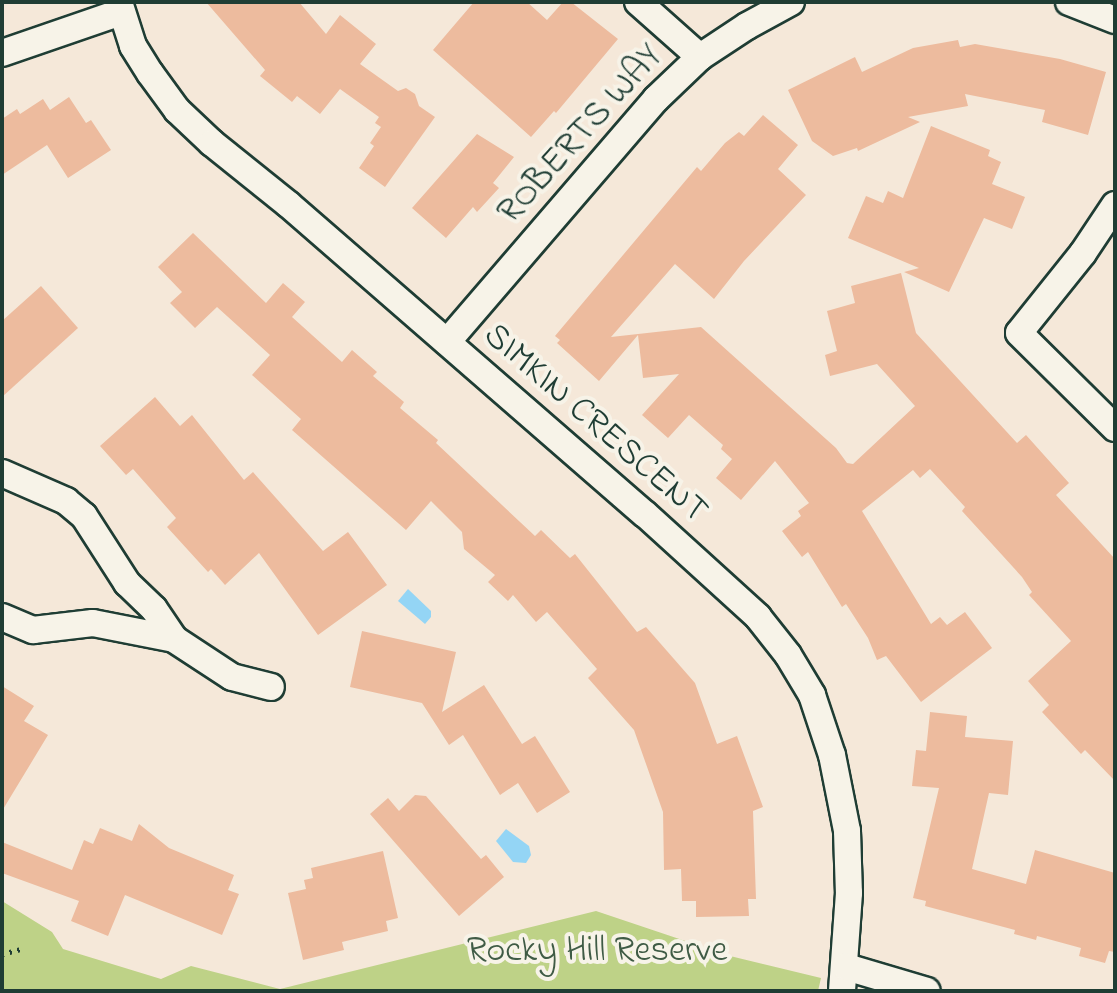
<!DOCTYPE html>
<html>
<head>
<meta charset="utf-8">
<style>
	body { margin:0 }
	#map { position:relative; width:1117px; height:993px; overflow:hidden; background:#f5e8d9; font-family:"Indie Flower",sans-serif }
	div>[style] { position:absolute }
	.green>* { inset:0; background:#bed287 }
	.water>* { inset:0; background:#94d5f5 }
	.building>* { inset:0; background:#edbb9e }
	.path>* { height:5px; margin-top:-2.5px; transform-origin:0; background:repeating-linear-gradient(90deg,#1f3d34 0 2px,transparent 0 8px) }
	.roads { filter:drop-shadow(2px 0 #1f3d34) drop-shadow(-2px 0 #1f3d34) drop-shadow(0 2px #1f3d34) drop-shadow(0 -2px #1f3d34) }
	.minor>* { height:26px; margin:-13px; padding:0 13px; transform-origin:13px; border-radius:13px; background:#f7f3e8 }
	span { translate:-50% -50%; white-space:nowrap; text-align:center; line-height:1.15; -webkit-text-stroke:8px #f7f3e8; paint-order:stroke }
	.street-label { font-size:36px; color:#1f3d34 }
	.park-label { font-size:36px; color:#3f5b45 }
	.frame { position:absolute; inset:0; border:4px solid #1f3d34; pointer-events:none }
</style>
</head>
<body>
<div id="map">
	<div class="green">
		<div style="clip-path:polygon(2px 901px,52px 932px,63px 949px,161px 979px,191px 966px,280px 989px,596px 911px,730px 956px,821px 978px,818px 991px,2px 991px)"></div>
	</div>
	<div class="water">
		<div style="clip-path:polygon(408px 589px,431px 611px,431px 617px,425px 624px,398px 601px)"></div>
		<div style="clip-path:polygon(506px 829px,529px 846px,531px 855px,526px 863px,513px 862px,496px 841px)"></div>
	</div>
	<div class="building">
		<div style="clip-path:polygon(206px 2px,299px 2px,326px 34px,340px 15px,376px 44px,360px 64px,398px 91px,406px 88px,415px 94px,419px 106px,435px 117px,385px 187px,359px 168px,374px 146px,370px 143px,381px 127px,375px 123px,379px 117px,340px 89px,320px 114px,297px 96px,292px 102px,260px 76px,265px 70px)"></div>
		<div style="clip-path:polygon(474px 2px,527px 2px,547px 20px,563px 2px,571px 2px,618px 39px,556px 113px,554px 111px,531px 137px,433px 50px)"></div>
		<div style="clip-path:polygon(958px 40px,960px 47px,975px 44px,1060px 59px,1106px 72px,1088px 135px,1042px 122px,1045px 110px,965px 94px,968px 106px,908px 117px,920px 122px,858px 151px,857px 148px,833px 156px,812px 141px,788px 90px,855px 57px,862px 72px,913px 48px)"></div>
		<div style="clip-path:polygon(69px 97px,86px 123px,91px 120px,111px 150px,68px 178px,47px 145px,2px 175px,2px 119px,17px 109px,20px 114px,43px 99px,50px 110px)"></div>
		<div style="clip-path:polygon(763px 115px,798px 145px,778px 169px,806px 195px,744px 261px,714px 299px,675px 264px,611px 337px,701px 327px,836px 448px,847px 463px,853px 464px,915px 406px,877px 364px,830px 376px,825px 355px,837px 351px,827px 311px,855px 303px,851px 286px,901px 273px,916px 333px,1017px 443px,1026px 435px,1069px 483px,1056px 495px,1115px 559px,1115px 781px,1085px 750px,1081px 754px,1042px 712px,1049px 705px,1028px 681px,1071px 641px,1029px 595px,1032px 592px,1022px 577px,962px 511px,965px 507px,930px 469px,920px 478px,913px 470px,862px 511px,931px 624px,940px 617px,947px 625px,965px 612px,992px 648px,921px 702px,886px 656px,877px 660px,868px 638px,846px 604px,842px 607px,808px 552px,802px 557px,782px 531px,801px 516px,798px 511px,809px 503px,775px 461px,741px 500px,716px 478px,732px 459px,721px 449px,723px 445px,689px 415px,668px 438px,642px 415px,679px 374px,643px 378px,638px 335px,599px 381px,557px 343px,560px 340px,555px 336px,697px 167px,701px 171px,725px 143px,739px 132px,744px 136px)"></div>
		<div style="clip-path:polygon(931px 126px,990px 150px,988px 156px,1001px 162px,992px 184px,1025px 197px,1012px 229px,984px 218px,949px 292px,904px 272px,919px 268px,848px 238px,866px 196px,883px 203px,888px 191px,903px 198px)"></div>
		<div style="clip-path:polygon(477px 134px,514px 157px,493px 183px,499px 188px,477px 212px,473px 207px,446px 238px,412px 208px)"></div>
		<div style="clip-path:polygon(193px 233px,266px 303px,283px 283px,305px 302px,292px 317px,342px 362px,352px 350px,377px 372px,373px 376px,404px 402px,400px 408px,438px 440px,436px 443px,535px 536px,541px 530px,570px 558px,575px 554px,637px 632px,646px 627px,695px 683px,717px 744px,737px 736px,763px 807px,753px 811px,756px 899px,748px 899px,749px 916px,696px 917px,696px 901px,682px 901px,681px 869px,664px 870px,663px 812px,634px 730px,588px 678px,597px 669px,547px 612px,536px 622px,513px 595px,508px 601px,488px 582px,495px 575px,464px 549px,462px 532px,431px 501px,406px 530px,292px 430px,301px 419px,252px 375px,270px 355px,217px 307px,195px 328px,170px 303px,182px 292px,158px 267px)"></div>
		<div style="clip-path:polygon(41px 286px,78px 328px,2px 397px,2px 321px)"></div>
		<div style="clip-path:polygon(155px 397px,180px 426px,192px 415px,244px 480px,253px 472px,323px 551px,348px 532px,387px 585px,318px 635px,259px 553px,225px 585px,211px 569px,208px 572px,167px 527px,176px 518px,133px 469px,126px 475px,100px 446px)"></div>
		<div style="clip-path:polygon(362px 631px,456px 652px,442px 712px,484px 685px,522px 744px,535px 736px,570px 792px,537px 813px,518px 783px,500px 795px,463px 735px,449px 745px,422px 703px,350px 687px)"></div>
		<div style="clip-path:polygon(2px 686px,34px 706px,24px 721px,48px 735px,2px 811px)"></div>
		<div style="clip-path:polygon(930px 712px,967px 716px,965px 737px,1013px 741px,1008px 795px,989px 793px,972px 869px,1026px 884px,1035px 850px,1115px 873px,1115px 952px,1109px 951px,1105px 963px,1079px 956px,1081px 948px,1037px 936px,1036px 940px,1014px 934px,1015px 930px,925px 906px,926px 901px,913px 898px,939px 788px,912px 786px,916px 750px,926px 751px)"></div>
		<div style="clip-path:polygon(415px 795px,426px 796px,481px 859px,486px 855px,504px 877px,459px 916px,370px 814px,388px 798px,399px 811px)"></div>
		<div style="clip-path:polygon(139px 824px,169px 848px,234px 875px,228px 890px,239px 894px,222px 935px,125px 895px,108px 936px,71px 921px,79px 901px,2px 873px,2px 842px,72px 870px,84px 840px,93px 844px,100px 828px,132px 841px)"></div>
		<div style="clip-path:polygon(383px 851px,398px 918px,386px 921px,388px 931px,342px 942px,344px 950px,303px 960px,288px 893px,306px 889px,304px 880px,313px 878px,311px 868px)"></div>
	</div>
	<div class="path">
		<div style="left:2px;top:954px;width:23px;rotate:-15deg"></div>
	</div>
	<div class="roads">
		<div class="minor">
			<div style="left:119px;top:2px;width:46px;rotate:72.3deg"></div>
			<div style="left:133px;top:46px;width:32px;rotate:58deg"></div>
			<div style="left:150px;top:73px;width:46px;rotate:53.9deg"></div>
			<div style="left:177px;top:110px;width:48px;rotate:43.3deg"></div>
			<div style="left:212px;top:143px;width:97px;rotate:38.8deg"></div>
			<div style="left:288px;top:204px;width:473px;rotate:41deg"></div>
			<div style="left:645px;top:514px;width:153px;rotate:42.3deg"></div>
			<div style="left:758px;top:617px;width:48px;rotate:51.7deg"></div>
			<div style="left:788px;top:655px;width:47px;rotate:59deg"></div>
			<div style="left:812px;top:695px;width:63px;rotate:71.6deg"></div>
			<div style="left:832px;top:755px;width:77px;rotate:78.8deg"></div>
			<div style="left:847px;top:831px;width:62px;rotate:88.2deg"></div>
			<div style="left:849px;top:893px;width:98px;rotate:94.1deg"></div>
			<div style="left:638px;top:2px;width:83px;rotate:41.6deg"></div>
			<div style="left:1069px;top:2px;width:49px;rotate:21.4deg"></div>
			<div style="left:2px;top:53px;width:126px;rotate:-19deg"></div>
			<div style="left:1115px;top:205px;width:58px;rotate:123.7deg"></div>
			<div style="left:1083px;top:253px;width:102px;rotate:128.7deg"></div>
			<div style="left:1019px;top:333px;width:135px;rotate:44.7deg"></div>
			<div style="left:447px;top:342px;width:321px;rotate:-49.3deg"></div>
			<div style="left:656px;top:99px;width:61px;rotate:-43.7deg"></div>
			<div style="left:700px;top:57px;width:56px;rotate:-33.4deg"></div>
			<div style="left:747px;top:26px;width:50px;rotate:-28.6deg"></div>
			<div style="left:2px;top:473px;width:70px;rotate:23.6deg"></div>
			<div style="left:66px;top:501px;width:23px;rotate:40deg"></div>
			<div style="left:84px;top:516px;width:80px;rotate:57.3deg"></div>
			<div style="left:127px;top:583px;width:37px;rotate:44deg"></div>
			<div style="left:154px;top:609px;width:36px;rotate:56deg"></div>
			<div style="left:174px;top:639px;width:69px;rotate:33.2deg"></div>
			<div style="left:232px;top:677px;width:40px;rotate:14.4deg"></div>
			<div style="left:2px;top:617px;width:34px;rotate:23deg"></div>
			<div style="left:33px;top:630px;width:60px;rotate:-6.7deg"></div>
			<div style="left:93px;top:623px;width:83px;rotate:11.2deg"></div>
			<div style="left:846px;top:967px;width:84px;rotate:16.5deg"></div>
		</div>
	</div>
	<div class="street-label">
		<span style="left:581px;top:135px;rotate:-48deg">ROBERTS WAY</span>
		<span style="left:595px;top:424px;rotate:41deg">SIMKIN CRESCENT</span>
	</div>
	<div class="park-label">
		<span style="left:597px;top:952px">Rocky Hill Reserve</span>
	</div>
	<div class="frame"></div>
</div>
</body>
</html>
